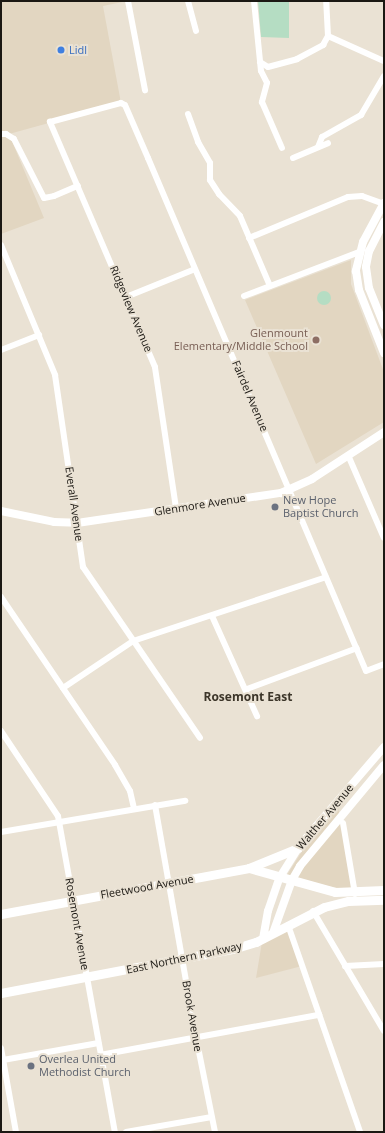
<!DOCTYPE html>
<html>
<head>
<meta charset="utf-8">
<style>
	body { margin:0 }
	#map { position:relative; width:385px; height:1133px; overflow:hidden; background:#eae2d4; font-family:"Open Sans",sans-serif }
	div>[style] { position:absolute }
	.built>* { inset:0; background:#e2d6c1 }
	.green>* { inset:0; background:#b5ddc3 }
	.round { border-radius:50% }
	.street>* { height:6px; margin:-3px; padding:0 3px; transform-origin:3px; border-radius:3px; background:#fff }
	.secondary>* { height:8px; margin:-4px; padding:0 4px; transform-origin:4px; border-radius:4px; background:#fff }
	.primary>* { height:9px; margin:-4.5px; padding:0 4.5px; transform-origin:4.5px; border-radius:4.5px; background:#fff }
	.dots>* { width:11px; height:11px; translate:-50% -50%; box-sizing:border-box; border:2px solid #eae2d4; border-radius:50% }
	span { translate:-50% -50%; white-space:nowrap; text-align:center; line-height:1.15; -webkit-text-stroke:4px #eae2d4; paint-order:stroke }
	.shop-label { font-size:11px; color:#366cbe }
	.left { translate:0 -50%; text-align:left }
	.street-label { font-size:11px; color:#1b1813 }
	.education-label { font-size:11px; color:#785e54 }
	.right { translate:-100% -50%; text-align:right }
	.worship-label { font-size:11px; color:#5b616d }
	.neighbourhood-label { font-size:12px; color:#3c3529; font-weight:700 }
	.frame { position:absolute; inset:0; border:2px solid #1b1813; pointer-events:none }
</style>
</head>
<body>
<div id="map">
	<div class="built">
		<div style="clip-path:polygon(1px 1px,127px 1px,103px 6px,121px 103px,9px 134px,44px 218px,1px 234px)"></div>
		<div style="clip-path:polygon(351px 260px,351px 284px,384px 372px,384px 422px,316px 464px,245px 300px)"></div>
		<div style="clip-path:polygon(338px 806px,354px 891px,285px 878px,306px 845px)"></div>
		<div style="clip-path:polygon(288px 925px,302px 966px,256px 978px,263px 936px)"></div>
	</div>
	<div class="green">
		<div style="clip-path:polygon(258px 1px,289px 1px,289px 38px,261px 37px)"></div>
		<div class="round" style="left:317px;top:291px;width:14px;height:14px"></div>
	</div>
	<div class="street">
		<div style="left:128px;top:1px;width:91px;rotate:79.2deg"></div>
		<div style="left:188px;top:1px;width:31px;rotate:75deg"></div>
		<div style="left:254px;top:1px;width:70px;rotate:84.3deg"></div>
		<div style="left:261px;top:71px;width:13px;rotate:63deg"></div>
		<div style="left:267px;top:83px;width:20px;rotate:105deg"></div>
		<div style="left:262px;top:102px;width:50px;rotate:66.5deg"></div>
		<div style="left:328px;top:36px;width:61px;rotate:24.1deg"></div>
		<div style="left:260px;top:62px;width:9px;rotate:32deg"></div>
		<div style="left:268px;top:67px;width:30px;rotate:-15deg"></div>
		<div style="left:297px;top:59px;width:30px;rotate:-28deg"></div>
		<div style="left:323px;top:45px;width:10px;rotate:-61deg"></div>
		<div style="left:328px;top:36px;width:35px;rotate:-93deg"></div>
		<div style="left:188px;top:114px;width:30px;rotate:70deg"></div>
		<div style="left:198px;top:142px;width:24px;rotate:60deg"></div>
		<div style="left:210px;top:163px;width:17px;rotate:90deg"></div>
		<div style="left:210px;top:180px;width:17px;rotate:57deg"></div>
		<div style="left:219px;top:194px;width:30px;rotate:46deg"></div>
		<div style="left:240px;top:216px;width:76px;rotate:66.8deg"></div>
		<div style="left:1px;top:134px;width:5px"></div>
		<div style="left:6px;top:134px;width:9px;rotate:32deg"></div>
		<div style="left:14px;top:139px;width:66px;rotate:63deg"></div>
		<div style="left:44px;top:198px;width:10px;rotate:-11deg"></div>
		<div style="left:54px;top:196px;width:26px;rotate:-23deg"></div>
		<div style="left:318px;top:147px;width:11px;rotate:-68deg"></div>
		<div style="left:322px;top:137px;width:45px;rotate:-29.4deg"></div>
		<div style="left:361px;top:115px;width:45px;rotate:-59.5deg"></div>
		<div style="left:293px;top:158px;width:38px;rotate:-23deg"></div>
		<div style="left:249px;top:238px;width:107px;rotate:-22.5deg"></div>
		<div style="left:348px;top:197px;width:14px;rotate:-4deg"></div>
		<div style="left:362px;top:196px;width:23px;rotate:20deg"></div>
		<div style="left:1px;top:245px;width:141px;rotate:67.4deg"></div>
		<div style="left:55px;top:375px;width:194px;rotate:81.7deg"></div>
		<div style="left:83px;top:567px;width:207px;rotate:55.6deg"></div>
		<div style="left:244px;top:296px;width:123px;rotate:-20.9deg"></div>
		<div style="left:126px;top:297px;width:74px;rotate:-22.1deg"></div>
		<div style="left:1px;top:350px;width:41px;rotate:-21.5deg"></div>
		<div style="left:348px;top:455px;width:90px;rotate:66.6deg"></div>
		<div style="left:176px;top:508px;width:143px;rotate:-98.5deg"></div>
		<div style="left:155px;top:367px;width:267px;rotate:-113.2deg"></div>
		<div style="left:50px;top:122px;width:73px;rotate:-15deg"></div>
		<div style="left:121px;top:103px;width:4px;rotate:27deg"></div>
		<div style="left:125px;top:105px;width:58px;rotate:66.5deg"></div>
		<div style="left:148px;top:158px;width:557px;rotate:66.98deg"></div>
		<div style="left:366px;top:671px;width:19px;rotate:-21deg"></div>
		<div style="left:1px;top:597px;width:203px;rotate:55.8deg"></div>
		<div style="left:115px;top:765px;width:30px;rotate:60deg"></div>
		<div style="left:130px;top:791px;width:17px;rotate:77deg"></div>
		<div style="left:212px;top:616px;width:110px;rotate:65.8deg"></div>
		<div style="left:63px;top:688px;width:84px;rotate:-33.9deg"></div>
		<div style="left:133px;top:641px;width:203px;rotate:-18.3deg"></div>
		<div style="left:247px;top:689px;width:117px;rotate:-20.4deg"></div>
		<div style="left:1px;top:731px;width:102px;rotate:56.2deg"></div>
		<div style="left:58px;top:816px;width:321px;rotate:79.8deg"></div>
		<div style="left:155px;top:805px;width:236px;rotate:80deg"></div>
		<div style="left:196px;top:1037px;width:97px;rotate:78.7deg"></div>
		<div style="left:343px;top:823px;width:72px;rotate:80.4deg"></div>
		<div style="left:1px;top:832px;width:187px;rotate:-9.6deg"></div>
		<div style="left:313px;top:911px;width:139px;rotate:59.4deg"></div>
		<div style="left:288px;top:925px;width:219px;rotate:70.8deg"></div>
		<div style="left:345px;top:966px;width:39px;rotate:-3deg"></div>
		<div style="left:1px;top:1048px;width:85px;rotate:79.9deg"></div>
		<div style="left:100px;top:1055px;width:223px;rotate:-10.4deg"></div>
		<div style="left:3px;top:1060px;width:97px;rotate:-10.1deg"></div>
		<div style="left:126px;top:1132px;width:87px;rotate:-9.9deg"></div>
	</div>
	<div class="secondary">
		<div style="left:384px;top:203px;width:44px;rotate:118.3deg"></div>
		<div style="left:363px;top:242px;width:30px;rotate:104deg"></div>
		<div style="left:356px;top:271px;width:19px;rotate:81deg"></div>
		<div style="left:359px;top:290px;width:68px;rotate:68.4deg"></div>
		<div style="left:384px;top:222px;width:33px;rotate:117deg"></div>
		<div style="left:369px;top:251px;width:16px;rotate:101deg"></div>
		<div style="left:366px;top:267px;width:21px;rotate:82deg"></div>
		<div style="left:369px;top:288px;width:40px;rotate:68deg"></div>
		<div style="left:1px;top:511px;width:54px;rotate:11.7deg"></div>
		<div style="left:54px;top:522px;width:23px;rotate:2deg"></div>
		<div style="left:77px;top:523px;width:206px;rotate:-8.4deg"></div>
		<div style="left:281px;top:493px;width:34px;rotate:-24deg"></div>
		<div style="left:312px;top:479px;width:86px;rotate:-33.1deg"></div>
		<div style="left:273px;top:933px;width:56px;rotate:-70.3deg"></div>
		<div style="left:292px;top:880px;width:16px;rotate:-60deg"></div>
		<div style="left:300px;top:866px;width:131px;rotate:-50.3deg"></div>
		<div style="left:263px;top:939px;width:28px;rotate:-80deg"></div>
		<div style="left:268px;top:911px;width:36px;rotate:-71deg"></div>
		<div style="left:280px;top:877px;width:38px;rotate:-58deg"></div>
		<div style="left:300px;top:845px;width:129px;rotate:-49.4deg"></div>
	</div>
	<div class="primary">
		<div style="left:249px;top:868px;width:53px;rotate:-22.2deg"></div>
		<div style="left:1px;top:914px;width:252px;rotate:-10.5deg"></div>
		<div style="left:249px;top:868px;width:89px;rotate:15.6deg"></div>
		<div style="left:335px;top:892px;width:49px;rotate:-2.3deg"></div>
		<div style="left:1px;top:993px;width:239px;rotate:-10.8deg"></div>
		<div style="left:236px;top:948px;width:21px;rotate:-17deg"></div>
		<div style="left:256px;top:942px;width:76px;rotate:-27.2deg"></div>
		<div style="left:324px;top:907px;width:25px;rotate:-14deg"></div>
		<div style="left:348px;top:901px;width:36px;rotate:-2deg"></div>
	</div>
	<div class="dots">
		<div style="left:61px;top:50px;background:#3f7fe0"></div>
		<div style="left:316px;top:340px;background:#8d6e63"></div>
		<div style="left:275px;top:507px;background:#6b7280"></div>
		<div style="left:31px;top:1066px;background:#6b7280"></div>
	</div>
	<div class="shop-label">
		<span class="left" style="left:69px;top:50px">Lidl</span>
	</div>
	<div class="street-label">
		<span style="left:131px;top:309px;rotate:67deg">Ridgeview Avenue</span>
		<span style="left:250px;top:396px;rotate:67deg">Fairdel Avenue</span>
		<span style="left:74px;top:504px;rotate:82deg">Everall Avenue</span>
		<span style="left:200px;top:505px;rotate:-9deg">Glenmore Avenue</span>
		<span style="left:325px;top:817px;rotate:-50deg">Walther Avenue</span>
		<span style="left:147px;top:887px;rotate:-10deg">Fleetwood Avenue</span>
		<span style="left:77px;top:924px;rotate:80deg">Rosemont Avenue</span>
		<span style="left:184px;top:958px;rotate:-12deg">East Northern Parkway</span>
		<span style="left:192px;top:1016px;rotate:80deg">Brook Avenue</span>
	</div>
	<div class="education-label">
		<span class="right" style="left:308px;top:340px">Glenmount<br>Elementary/Middle School</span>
	</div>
	<div class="worship-label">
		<span class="left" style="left:283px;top:507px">New Hope<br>Baptist Church</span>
		<span class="left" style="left:39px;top:1066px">Overlea United<br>Methodist Church</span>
	</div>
	<div class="neighbourhood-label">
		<span style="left:248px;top:697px">Rosemont East</span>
	</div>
	<div class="frame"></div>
</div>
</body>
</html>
